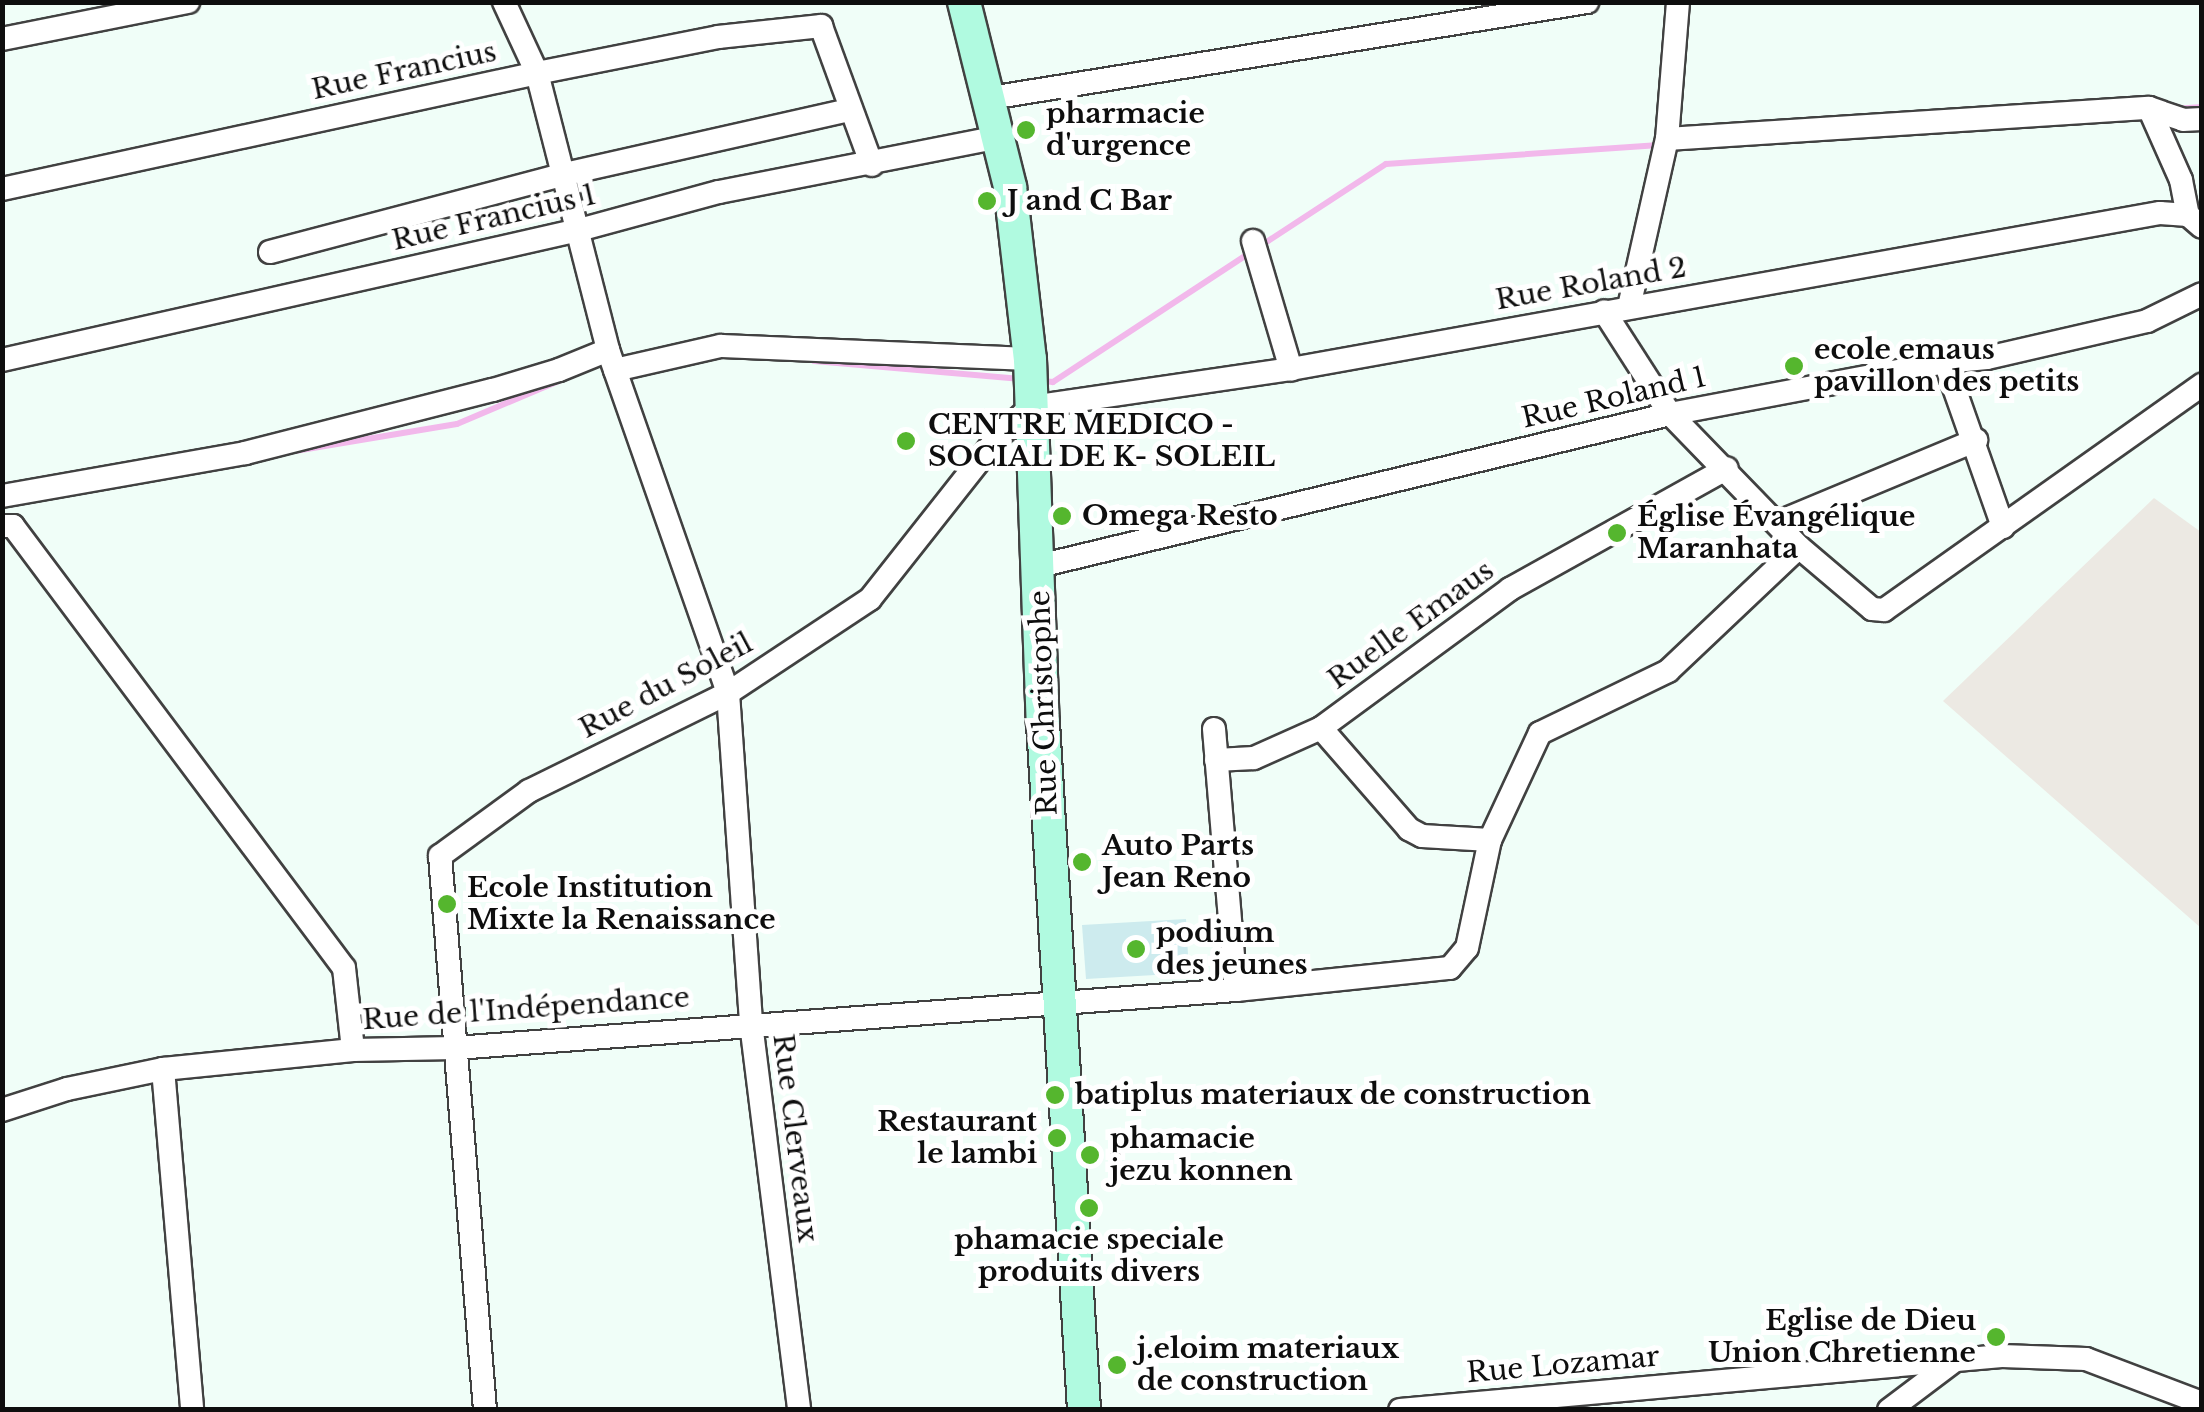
<!DOCTYPE html>
<html>
<head>
<meta charset="utf-8">
<style>
	body { margin:0 }
	#map { position:relative; width:2204px; height:1412px; overflow:hidden; background:#f0fef8; font-family:"Libre Baskerville",serif }
	div>[style] { position:absolute }
	.industrial>* { inset:0; background:#ece9e3 }
	.pitch>* { inset:0; background:#cdebee }
	.stream>* { height:6px; margin:-3px; padding:0 3px; transform-origin:3px; border-radius:3px; background:#f2b8eb }
	.roads { filter:drop-shadow(2px 0 #414141) drop-shadow(-2px 0 #414141) drop-shadow(0 2px #414141) drop-shadow(0 -2px #414141) }
	.street>* { height:22px; margin:-11px; padding:0 11px; transform-origin:11px; border-radius:11px; background:#fff }
	.secondary>* { height:32px; margin:-16px; padding:0 16px; transform-origin:16px; border-radius:16px; background:#b0fae0 }
	.dots>* { width:28px; height:28px; translate:-50% -50%; box-sizing:border-box; border:5px solid #fff; border-radius:50% }
	span { translate:-50% -50%; white-space:nowrap; text-align:center; line-height:1.15; -webkit-text-stroke:10px #fff; paint-order:stroke }
	.street-label { font-size:28px; color:#0e0e0e }
	.poi-label { font-size:28px; color:#0e0e0e; font-weight:700 }
	.left { translate:0 -50%; text-align:left }
	.right { translate:-100% -50%; text-align:right }
	.frame { position:absolute; inset:0; border:5px solid #0e0e0e; pointer-events:none }
</style>
</head>
<body>
<div id="map">
	<div class="industrial">
		<div style="clip-path:polygon(2154px 498px,2201px 532px,2201px 928px,1943px 701px)"></div>
	</div>
	<div class="pitch">
		<div style="clip-path:polygon(1186px 919px,1189px 973px,1086px 979px,1082px 925px)"></div>
	</div>
	<div class="stream">
		<div style="left:2175px;top:109px;width:27px;rotate:-4deg"></div>
		<div style="left:1262px;top:245px;width:148px;rotate:-33.2deg"></div>
		<div style="left:1386px;top:164px;width:274px;rotate:-4deg"></div>
		<div style="left:814px;top:361px;width:207px;rotate:5deg"></div>
		<div style="left:1043px;top:381px;width:10px;rotate:6deg"></div>
		<div style="left:1053px;top:382px;width:237px;rotate:-33.3deg"></div>
		<div style="left:295px;top:451px;width:164px;rotate:-9.5deg"></div>
		<div style="left:457px;top:424px;width:113px;rotate:-22.9deg"></div>
	</div>
	<div class="roads">
		<div class="street">
			<div style="left:504px;top:2px;width:78px;rotate:65.1deg"></div>
			<div style="left:537px;top:73px;width:286px;rotate:75.6deg"></div>
			<div style="left:608px;top:350px;width:363px;rotate:70.7deg"></div>
			<div style="left:728px;top:693px;width:331px;rotate:86deg"></div>
			<div style="left:751px;top:1023px;width:390px;rotate:82.9deg"></div>
			<div style="left:2px;top:39px;width:190px;rotate:-11.3deg"></div>
			<div style="left:990px;top:98px;width:605px;rotate:-9.14deg"></div>
			<div style="left:2149px;top:108px;width:79px;rotate:66deg"></div>
			<div style="left:2181px;top:180px;width:36px;rotate:79deg"></div>
			<div style="left:1667px;top:139px;width:483px;rotate:-3.7deg"></div>
			<div style="left:2149px;top:108px;width:36px;rotate:19deg"></div>
			<div style="left:2183px;top:120px;width:19px;rotate:-3deg"></div>
			<div style="left:2px;top:189px;width:547px;rotate:-12.23deg"></div>
			<div style="left:537px;top:73px;width:185px;rotate:-11.2deg"></div>
			<div style="left:718px;top:37px;width:104px;rotate:-6.1deg"></div>
			<div style="left:821px;top:26px;width:148px;rotate:69.9deg"></div>
			<div style="left:1253px;top:241px;width:134px;rotate:73.5deg"></div>
			<div style="left:270px;top:252px;width:305px;rotate:-14.8deg"></div>
			<div style="left:565px;top:174px;width:290px;rotate:-12.7deg"></div>
			<div style="left:1629px;top:307px;width:172px;rotate:-77.3deg"></div>
			<div style="left:1667px;top:139px;width:137px;rotate:-85.4deg"></div>
			<div style="left:2px;top:360px;width:591px;rotate:-12.7deg"></div>
			<div style="left:579px;top:230px;width:145px;rotate:-15.2deg"></div>
			<div style="left:719px;top:192px;width:285px;rotate:-11.1deg"></div>
			<div style="left:1945px;top:362px;width:175px;rotate:70.6deg"></div>
			<div style="left:615px;top:370px;width:109px;rotate:-12.8deg"></div>
			<div style="left:721px;top:346px;width:309px;rotate:2.4deg"></div>
			<div style="left:2px;top:496px;width:247px;rotate:-10deg"></div>
			<div style="left:245px;top:453px;width:256px;rotate:-14.3deg"></div>
			<div style="left:493px;top:390px;width:69px;rotate:-16.9deg"></div>
			<div style="left:559px;top:370px;width:53px;rotate:-22.2deg"></div>
			<div style="left:1777px;top:523px;width:216px;rotate:-22.6deg"></div>
			<div style="left:2px;top:526px;width:11px"></div>
			<div style="left:13px;top:526px;width:552px;rotate:53.17deg"></div>
			<div style="left:344px;top:968px;width:82px;rotate:83.7deg"></div>
			<div style="left:1799px;top:547px;width:96px;rotate:40.3deg"></div>
			<div style="left:1872px;top:609px;width:12px;rotate:5deg"></div>
			<div style="left:1884px;top:610px;width:390px;rotate:-35.3deg"></div>
			<div style="left:1039px;top:566px;width:649px;rotate:-13.54deg"></div>
			<div style="left:1670px;top:414px;width:280px;rotate:-10.7deg"></div>
			<div style="left:1945px;top:362px;width:42px;rotate:-5.4deg"></div>
			<div style="left:1987px;top:358px;width:164px;rotate:-13deg"></div>
			<div style="left:2147px;top:321px;width:61px;rotate:-26.1deg"></div>
			<div style="left:1214px;top:729px;width:262px;rotate:85.2deg"></div>
			<div style="left:1216px;top:760px;width:38px;rotate:-3deg"></div>
			<div style="left:1254px;top:758px;width:73px;rotate:-24.1deg"></div>
			<div style="left:1490px;top:840px;width:68px;rotate:-176.6deg"></div>
			<div style="left:1422px;top:836px;width:15px;rotate:-152deg"></div>
			<div style="left:1409px;top:829px;width:134px;rotate:-131.1deg"></div>
			<div style="left:1321px;top:728px;width:235px;rotate:-36.3deg"></div>
			<div style="left:1510px;top:589px;width:248px;rotate:-29.1deg"></div>
			<div style="left:163px;top:1069px;width:342px;rotate:85.1deg"></div>
			<div style="left:2px;top:1110px;width:68px;rotate:-17.9deg"></div>
			<div style="left:67px;top:1089px;width:98px;rotate:-11.8deg"></div>
			<div style="left:163px;top:1069px;width:191px;rotate:-5.7deg"></div>
			<div style="left:353px;top:1050px;width:102px;rotate:-1.1deg"></div>
			<div style="left:455px;top:1048px;width:783px;rotate:-4.25deg"></div>
			<div style="left:1236px;top:990px;width:215px;rotate:-5.9deg"></div>
			<div style="left:1450px;top:968px;width:26px;rotate:-50deg"></div>
			<div style="left:1467px;top:948px;width:110px;rotate:-78deg"></div>
			<div style="left:1490px;top:840px;width:118px;rotate:-65deg"></div>
			<div style="left:1540px;top:733px;width:142px;rotate:-25.8deg"></div>
			<div style="left:1668px;top:671px;width:180px;rotate:-43.4deg"></div>
			<div style="left:1799px;top:547px;width:185px;rotate:-134.1deg"></div>
			<div style="left:1670px;top:414px;width:122px;rotate:-122.7deg"></div>
			<div style="left:485px;top:1410px;width:556px;rotate:-94.64deg"></div>
			<div style="left:440px;top:856px;width:110px;rotate:-36.1deg"></div>
			<div style="left:529px;top:791px;width:222px;rotate:-26.2deg"></div>
			<div style="left:728px;top:693px;width:170px;rotate:-33.5deg"></div>
			<div style="left:870px;top:599px;width:205px;rotate:-51.7deg"></div>
			<div style="left:997px;top:438px;width:46px;rotate:-42.4deg"></div>
			<div style="left:1031px;top:407px;width:263px;rotate:-8.3deg"></div>
			<div style="left:1291px;top:369px;width:883px;rotate:-10.18deg"></div>
			<div style="left:2160px;top:213px;width:28px;rotate:4deg"></div>
			<div style="left:2188px;top:215px;width:18px;rotate:41deg"></div>
			<div style="left:1400px;top:1410px;width:604px;rotate:-5.13deg"></div>
			<div style="left:2002px;top:1356px;width:84px;rotate:2deg"></div>
			<div style="left:2086px;top:1359px;width:124px;rotate:20.8deg"></div>
			<div style="left:1889px;top:1410px;width:81px;rotate:-37deg"></div>
		</div>
		<div class="secondary">
			<div style="left:964px;top:2px;width:191px;rotate:76deg"></div>
			<div style="left:1010px;top:187px;width:173px;rotate:83.4deg"></div>
			<div style="left:1030px;top:359px;width:364px;rotate:88deg"></div>
			<div style="left:1043px;top:723px;width:688px;rotate:86.58deg"></div>
		</div>
	</div>
	<div class="dots">
		<div style="left:1026px;top:130px;background:#55b62e"></div>
		<div style="left:987px;top:201px;background:#55b62e"></div>
		<div style="left:1794px;top:366px;background:#55b62e"></div>
		<div style="left:906px;top:441px;background:#55b62e"></div>
		<div style="left:1062px;top:516px;background:#55b62e"></div>
		<div style="left:1617px;top:533px;background:#55b62e"></div>
		<div style="left:1082px;top:862px;background:#55b62e"></div>
		<div style="left:447px;top:904px;background:#55b62e"></div>
		<div style="left:1136px;top:949px;background:#55b62e"></div>
		<div style="left:1055px;top:1095px;background:#55b62e"></div>
		<div style="left:1057px;top:1138px;background:#55b62e"></div>
		<div style="left:1090px;top:1155px;background:#55b62e"></div>
		<div style="left:1089px;top:1208px;background:#55b62e"></div>
		<div style="left:1996px;top:1337px;background:#55b62e"></div>
		<div style="left:1117px;top:1365px;background:#55b62e"></div>
	</div>
	<div class="street-label">
		<span style="left:404px;top:71px;rotate:-12deg">Rue Francius</span>
		<span style="left:494px;top:218px;rotate:-13deg">Rue Francius 1</span>
		<span style="left:1591px;top:284px;rotate:-10deg">Rue Roland 2</span>
		<span style="left:1614px;top:398px;rotate:-13deg">Rue Roland 1</span>
		<span style="left:1411px;top:625px;rotate:-36deg">Ruelle Emaus</span>
		<span style="left:666px;top:686px;rotate:-28deg">Rue du Soleil</span>
		<span style="left:1044px;top:703px;rotate:-92deg">Rue Christophe</span>
		<span style="left:526px;top:1009px;rotate:-4deg">Rue de l'Indépendance</span>
		<span style="left:795px;top:1138px;rotate:83deg">Rue Clerveaux</span>
		<span style="left:1563px;top:1365px;rotate:-5deg">Rue Lozamar</span>
	</div>
	<div class="poi-label">
		<span class="left" style="left:1046px;top:130px">pharmacie<br>d'urgence</span>
		<span class="left" style="left:1007px;top:201px">J and C Bar</span>
		<span class="left" style="left:1814px;top:366px">ecole emaus<br>pavillon des petits</span>
		<span class="left" style="left:928px;top:441px">CENTRE MEDICO -<br>SOCIAL DE K- SOLEIL</span>
		<span class="left" style="left:1082px;top:516px">Omega Resto</span>
		<span class="left" style="left:1637px;top:533px">Église Évangélique<br>Maranhata</span>
		<span class="left" style="left:1102px;top:862px">Auto Parts<br>Jean Reno</span>
		<span class="left" style="left:467px;top:904px">Ecole Institution<br>Mixte la Renaissance</span>
		<span class="left" style="left:1156px;top:949px">podium<br>des jeunes</span>
		<span class="left" style="left:1075px;top:1095px">batiplus materiaux de construction</span>
		<span class="right" style="left:1037px;top:1138px">Restaurant<br>le lambi</span>
		<span class="left" style="left:1110px;top:1155px">phamacie<br>jezu konnen</span>
		<span style="left:1089px;top:1256px">phamacie speciale<br>produits divers</span>
		<span class="right" style="left:1976px;top:1337px">Eglise de Dieu<br>Union Chretienne</span>
		<span class="left" style="left:1137px;top:1365px">j.eloim materiaux<br>de construction</span>
	</div>
	<div class="frame"></div>
</div>
</body>
</html>
